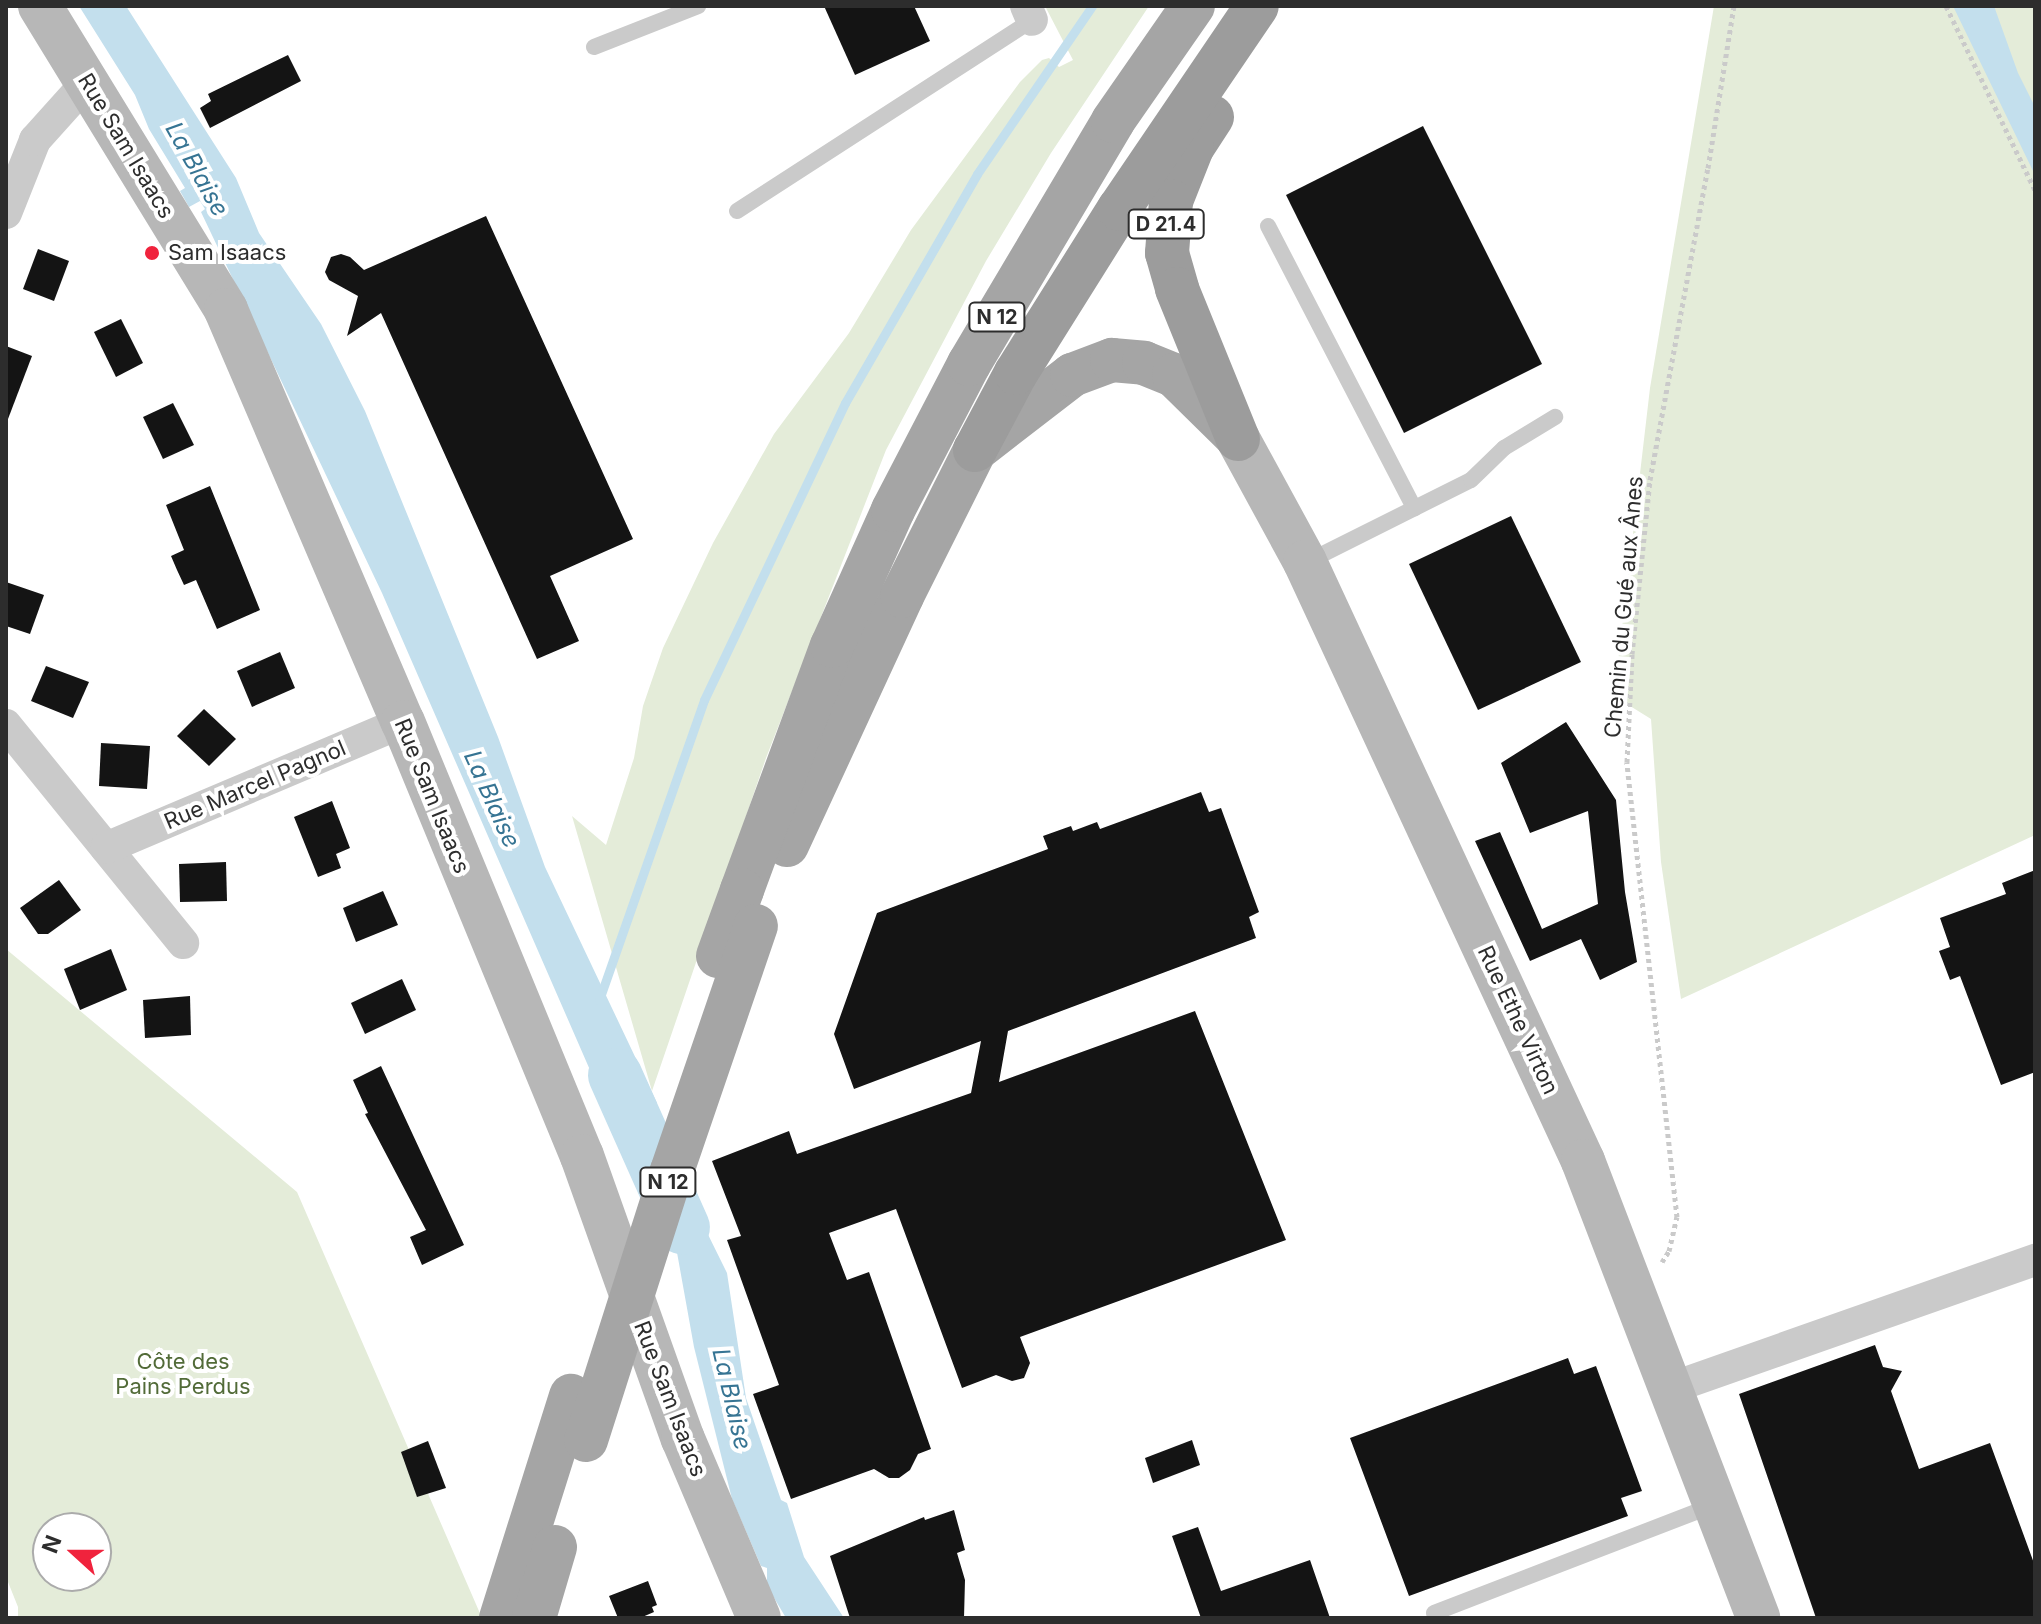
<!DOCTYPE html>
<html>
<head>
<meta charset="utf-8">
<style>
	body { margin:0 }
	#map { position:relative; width:2041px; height:1624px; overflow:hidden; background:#fff; font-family:Inter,sans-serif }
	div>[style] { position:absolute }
	.green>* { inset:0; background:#e4ecd9 }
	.water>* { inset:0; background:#c3dfed }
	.stream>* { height:9px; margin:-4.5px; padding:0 4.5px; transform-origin:4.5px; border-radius:4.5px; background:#c3dfed }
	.river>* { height:54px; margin:-27px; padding:0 27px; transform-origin:27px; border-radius:27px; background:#c3dfed }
	.building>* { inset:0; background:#141414 }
	.path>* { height:5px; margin-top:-2.5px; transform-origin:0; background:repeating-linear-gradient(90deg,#cacaca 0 4px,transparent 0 8px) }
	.service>* { height:16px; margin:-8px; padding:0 8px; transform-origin:8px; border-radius:8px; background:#cacaca }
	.minor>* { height:32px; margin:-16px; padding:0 16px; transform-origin:16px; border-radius:16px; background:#cacaca }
	.secondary>* { height:44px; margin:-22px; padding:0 22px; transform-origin:22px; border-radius:22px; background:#b7b7b7 }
	.primary>* { height:44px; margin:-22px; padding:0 22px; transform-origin:22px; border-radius:22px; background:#a5a5a5 }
	.trunk>* { height:44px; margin:-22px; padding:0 22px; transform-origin:22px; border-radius:22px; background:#9c9c9c }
	.primary-bridge>* { height:44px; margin:-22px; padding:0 22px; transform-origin:22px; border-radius:22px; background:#a5a5a5 }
	.dots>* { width:22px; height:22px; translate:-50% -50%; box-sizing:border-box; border:4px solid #fff; border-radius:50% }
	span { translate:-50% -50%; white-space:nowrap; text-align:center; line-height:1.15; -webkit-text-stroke:8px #fff; paint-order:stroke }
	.shield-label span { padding:2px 6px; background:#fff; border:2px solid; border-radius:6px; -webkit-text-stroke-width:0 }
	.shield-label { font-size:20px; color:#2d2d2d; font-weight:700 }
	.street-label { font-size:22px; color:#2d2d2d }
	.poi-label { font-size:22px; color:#2d2d2d }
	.left { translate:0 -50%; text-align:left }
	.park-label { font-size:22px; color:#526b38 }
	.water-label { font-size:24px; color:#367493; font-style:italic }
	.frame { position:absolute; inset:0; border:8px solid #2d2d2d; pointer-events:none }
	.north { position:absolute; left:32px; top:1512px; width:80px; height:80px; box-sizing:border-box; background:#fff; border:2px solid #ababab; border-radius:50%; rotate:291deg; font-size:22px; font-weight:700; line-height:32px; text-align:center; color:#2d2d2d }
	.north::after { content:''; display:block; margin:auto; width:28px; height:36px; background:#f0233d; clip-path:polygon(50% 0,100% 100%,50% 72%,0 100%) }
</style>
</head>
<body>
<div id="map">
	<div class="green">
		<div style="clip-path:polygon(1045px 6px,1149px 6px,1051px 153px,986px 261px,886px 450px,766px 758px,652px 1091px,572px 816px,606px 845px,634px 758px,643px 706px,663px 648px,713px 543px,774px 434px,849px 333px,911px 230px,1020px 82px,1042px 60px,1049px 58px,1059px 67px,1073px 60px)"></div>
		<div style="clip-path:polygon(1714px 6px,2035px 6px,2035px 835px,1681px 999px,1661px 862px,1651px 719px,1614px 696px,1650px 388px)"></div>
		<div style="clip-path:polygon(evenodd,6px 949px,297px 1192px,482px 1618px,18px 1618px,18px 1607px,6px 1577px,6px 949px,48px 1528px,96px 1528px,96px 1576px,48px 1576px,48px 1528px)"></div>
	</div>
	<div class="water">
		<div style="clip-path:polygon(79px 6px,126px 6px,236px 178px,259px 233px,321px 324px,365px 411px,498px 737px,545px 867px,657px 1103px,634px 1171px,382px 593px,201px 212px,205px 209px,200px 201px,189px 207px,180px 191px,185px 188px,149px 129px,135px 95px)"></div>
		<div style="clip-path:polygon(1953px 6px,1994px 6px,2018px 73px,2035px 107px,2035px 175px)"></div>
		<div style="clip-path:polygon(686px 1190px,727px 1273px,746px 1398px,781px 1500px,787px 1503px,804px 1557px,844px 1618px,786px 1618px,767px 1586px,767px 1568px,761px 1566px,732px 1499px,694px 1347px,676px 1247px,670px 1238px)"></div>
	</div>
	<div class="stream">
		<div style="left:599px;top:1000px;width:318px;rotate:-70.7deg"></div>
		<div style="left:704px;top:700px;width:329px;rotate:-64.6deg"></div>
		<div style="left:845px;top:403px;width:264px;rotate:-60deg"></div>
		<div style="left:977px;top:174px;width:204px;rotate:-55.6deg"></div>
	</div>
	<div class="river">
		<div style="left:615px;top:1075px;width:167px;rotate:66deg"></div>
	</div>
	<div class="building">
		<div style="clip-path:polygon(824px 6px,914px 6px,930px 41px,855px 75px)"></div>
		<div style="clip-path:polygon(288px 55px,301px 81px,210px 128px,200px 108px,211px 101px,208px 94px)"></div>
		<div style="clip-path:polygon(1423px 126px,1542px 364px,1404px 433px,1286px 195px)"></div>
		<div style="clip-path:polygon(486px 216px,633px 539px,550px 576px,579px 641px,537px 659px,381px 313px,347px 336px,358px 296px,329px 280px,325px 272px,331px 257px,341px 254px,350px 257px,364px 270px)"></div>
		<div style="clip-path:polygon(38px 249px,69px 261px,54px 301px,23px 289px)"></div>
		<div style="clip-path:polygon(121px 319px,143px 363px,116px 377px,94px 332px)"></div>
		<div style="clip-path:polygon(6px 346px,32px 356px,8px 419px,6px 419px)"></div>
		<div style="clip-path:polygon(173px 403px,194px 445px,163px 459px,143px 417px)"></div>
		<div style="clip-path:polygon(210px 486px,260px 610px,217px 629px,196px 580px,184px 585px,177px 570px,171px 556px,184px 550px,166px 505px)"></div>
		<div style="clip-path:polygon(1511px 516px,1581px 662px,1478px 710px,1409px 564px)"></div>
		<div style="clip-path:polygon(6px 582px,44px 595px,30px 634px,6px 626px)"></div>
		<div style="clip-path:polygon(280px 652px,295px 688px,252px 707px,237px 671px)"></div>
		<div style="clip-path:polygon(46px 666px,89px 682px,73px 718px,31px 701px)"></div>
		<div style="clip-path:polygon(204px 709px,236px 739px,209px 766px,177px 736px)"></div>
		<div style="clip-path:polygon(1566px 722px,1616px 800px,1625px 892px,1637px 962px,1600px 980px,1581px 939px,1530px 961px,1475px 841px,1500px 832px,1542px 929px,1598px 904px,1588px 811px,1530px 833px,1501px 763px)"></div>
		<div style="clip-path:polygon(101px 743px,150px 746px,147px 789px,99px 786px)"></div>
		<div style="clip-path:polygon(1201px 792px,1209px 812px,1221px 808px,1259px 912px,1249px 917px,1256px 938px,1008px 1031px,999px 1082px,1195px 1011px,1286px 1240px,1020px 1337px,1030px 1363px,1024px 1378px,1012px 1381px,996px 1375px,962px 1388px,896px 1209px,829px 1233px,847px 1280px,869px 1272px,931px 1449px,918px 1454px,910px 1470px,899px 1478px,889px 1478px,874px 1469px,791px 1499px,753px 1394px,779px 1385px,727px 1240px,741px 1236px,712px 1161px,789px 1131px,797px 1154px,971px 1093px,981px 1041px,854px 1089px,834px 1034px,877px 913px,1048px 849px,1043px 836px,1071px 826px,1073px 831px,1097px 822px,1100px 829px)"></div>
		<div style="clip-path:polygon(332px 801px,350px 848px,336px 854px,341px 868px,318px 877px,294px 817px)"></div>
		<div style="clip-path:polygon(226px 862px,227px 901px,180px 902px,179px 864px)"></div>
		<div style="clip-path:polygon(2035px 870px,2035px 1072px,2001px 1085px,1960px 976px,1950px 980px,1939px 951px,1950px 947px,1940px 918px,2006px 894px,2002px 883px)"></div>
		<div style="clip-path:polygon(59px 880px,81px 910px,48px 934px,38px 934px,20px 908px)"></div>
		<div style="clip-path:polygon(383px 891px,398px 925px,356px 942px,343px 908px)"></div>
		<div style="clip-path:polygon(111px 949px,127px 990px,80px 1010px,64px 969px)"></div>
		<div style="clip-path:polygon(402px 979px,416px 1010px,365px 1034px,351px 1003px)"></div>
		<div style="clip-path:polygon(190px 996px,191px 1035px,145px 1038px,143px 1000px)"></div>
		<div style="clip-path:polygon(381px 1066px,464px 1245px,422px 1265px,410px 1237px,426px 1230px,365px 1114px,368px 1113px,353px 1080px)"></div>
		<div style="clip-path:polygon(1875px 1345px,1883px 1367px,1902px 1371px,1891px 1391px,1919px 1469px,1990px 1443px,2035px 1566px,2035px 1618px,1816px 1618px,1739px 1394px)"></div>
		<div style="clip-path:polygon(1568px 1358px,1574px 1374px,1596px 1366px,1642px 1491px,1621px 1498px,1628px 1516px,1409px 1596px,1350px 1438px)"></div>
		<div style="clip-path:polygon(1192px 1440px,1200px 1465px,1153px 1483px,1145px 1458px)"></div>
		<div style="clip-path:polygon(428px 1441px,446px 1488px,417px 1497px,401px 1452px)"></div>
		<div style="clip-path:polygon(954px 1510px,965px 1550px,957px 1553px,965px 1580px,964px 1618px,850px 1618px,830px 1556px,924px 1517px,925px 1520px)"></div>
		<div style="clip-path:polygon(1198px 1527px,1221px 1591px,1310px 1560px,1330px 1618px,1201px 1618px,1172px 1536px)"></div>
		<div style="clip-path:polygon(648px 1581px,657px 1605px,652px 1607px,654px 1612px,640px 1618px,618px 1618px,609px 1596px)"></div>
	</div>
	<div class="path">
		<div style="left:1946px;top:6px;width:204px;rotate:64.2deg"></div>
		<div style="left:1662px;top:1262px;width:13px;rotate:-58deg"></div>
		<div style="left:1669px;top:1251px;width:35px;rotate:-77deg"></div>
		<div style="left:1677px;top:1217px;width:458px;rotate:-96.3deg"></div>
		<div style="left:1627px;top:762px;width:108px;rotate:-87.3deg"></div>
		<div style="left:1632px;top:654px;width:175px;rotate:-84.1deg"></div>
		<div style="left:1650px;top:480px;width:317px;rotate:-79.5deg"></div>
		<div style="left:1708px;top:168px;width:164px;rotate:-80.9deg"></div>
	</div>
	<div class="service">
		<div style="left:594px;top:47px;width:112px;rotate:-21.5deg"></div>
		<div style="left:737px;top:211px;width:351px;rotate:-32.9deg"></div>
		<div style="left:1268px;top:226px;width:318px;rotate:62.6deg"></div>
		<div style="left:1307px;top:562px;width:183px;rotate:-26.6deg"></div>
		<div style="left:1471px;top:480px;width:46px;rotate:-44.1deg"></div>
		<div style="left:1504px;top:448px;width:60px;rotate:-31.3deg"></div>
		<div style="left:1434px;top:1613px;width:300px;rotate:-21.1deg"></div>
	</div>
	<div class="minor">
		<div style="left:1026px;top:6px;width:15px;rotate:67deg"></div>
		<div style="left:6px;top:213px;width:79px;rotate:-68.3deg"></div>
		<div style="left:35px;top:140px;width:78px;rotate:-48.1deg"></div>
		<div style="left:6px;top:725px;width:281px;rotate:50.9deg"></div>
		<div style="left:106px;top:848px;width:323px;rotate:-23deg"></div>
		<div style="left:1671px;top:1388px;width:386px;rotate:-19.4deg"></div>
	</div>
	<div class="secondary">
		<div style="left:40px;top:6px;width:356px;rotate:58.5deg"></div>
		<div style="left:226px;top:310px;width:448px;rotate:66.8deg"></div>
		<div style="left:403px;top:722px;width:469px;rotate:67.6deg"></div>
		<div style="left:582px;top:1156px;width:300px;rotate:70.4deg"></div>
		<div style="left:683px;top:1439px;width:194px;rotate:67deg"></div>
		<div style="left:1238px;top:439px;width:140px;rotate:61.4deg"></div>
		<div style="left:1305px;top:562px;width:660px;rotate:65.1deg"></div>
		<div style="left:1583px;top:1161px;width:489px;rotate:69deg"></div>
	</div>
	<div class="primary">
		<div style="left:787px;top:845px;width:274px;rotate:-65.2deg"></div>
		<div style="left:902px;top:596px;width:163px;rotate:-63.4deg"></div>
		<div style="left:975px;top:450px;width:123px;rotate:-37.7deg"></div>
		<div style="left:1072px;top:375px;width:43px;rotate:-20.6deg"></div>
		<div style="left:1112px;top:360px;width:32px;rotate:5deg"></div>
		<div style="left:1144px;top:363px;width:32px;rotate:22deg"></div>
		<div style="left:1174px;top:375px;width:87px;rotate:44.5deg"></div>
		<div style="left:742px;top:890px;width:260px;rotate:-69.8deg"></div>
		<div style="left:832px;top:646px;width:149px;rotate:-65.8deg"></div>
		<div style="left:893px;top:510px;width:165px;rotate:-62.5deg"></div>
		<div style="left:969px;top:364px;width:282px;rotate:-59.3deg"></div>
		<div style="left:1113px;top:121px;width:140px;rotate:-55.2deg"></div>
		<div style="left:501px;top:1618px;width:233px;rotate:-72.5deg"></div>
		<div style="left:534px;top:1618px;width:74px;rotate:-73.5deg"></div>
	</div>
	<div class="trunk">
		<div style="left:1212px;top:117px;width:37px;rotate:123deg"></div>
		<div style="left:1192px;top:148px;width:57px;rotate:111.6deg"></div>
		<div style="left:1171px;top:201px;width:52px;rotate:94.4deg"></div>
		<div style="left:1167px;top:253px;width:37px;rotate:74deg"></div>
		<div style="left:1177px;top:289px;width:162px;rotate:67.9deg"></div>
		<div style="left:975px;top:450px;width:87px;rotate:-62deg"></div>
		<div style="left:1016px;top:373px;width:194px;rotate:-57.9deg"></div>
		<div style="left:1119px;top:209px;width:245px;rotate:-55.8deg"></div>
	</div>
	<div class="primary-bridge">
		<div style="left:718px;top:956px;width:70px;rotate:-70deg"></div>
		<div style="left:586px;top:1440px;width:282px;rotate:-72.3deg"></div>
		<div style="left:672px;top:1171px;width:259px;rotate:-71.1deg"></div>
	</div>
	<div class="dots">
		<div style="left:152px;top:253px;background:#f0233d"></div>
	</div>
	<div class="shield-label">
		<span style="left:1166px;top:224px">D 21.4</span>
		<span style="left:997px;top:317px">N 12</span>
		<span style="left:668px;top:1182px">N 12</span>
	</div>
	<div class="street-label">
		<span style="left:126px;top:146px;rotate:59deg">Rue Sam Isaacs</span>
		<span style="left:1624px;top:607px;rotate:-85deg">Chemin du Gué aux Ânes</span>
		<span style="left:255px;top:785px;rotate:-23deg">Rue Marcel Pagnol</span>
		<span style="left:432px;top:796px;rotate:68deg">Rue Sam Isaacs</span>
		<span style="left:1518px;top:1020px;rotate:65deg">Rue Ethe Virton</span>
		<span style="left:670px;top:1399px;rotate:69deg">Rue Sam Isaacs</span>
	</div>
	<div class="poi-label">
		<span class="left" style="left:168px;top:253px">Sam Isaacs</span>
	</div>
	<div class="park-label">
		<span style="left:183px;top:1374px">Côte des<br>Pains Perdus</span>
	</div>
	<div class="water-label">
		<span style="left:197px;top:169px;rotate:61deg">La Blaise</span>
		<span style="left:492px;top:799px;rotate:66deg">La Blaise</span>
		<span style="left:732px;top:1399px;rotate:77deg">La Blaise</span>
	</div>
	<div class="frame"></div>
	<div class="north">N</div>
</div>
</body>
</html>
